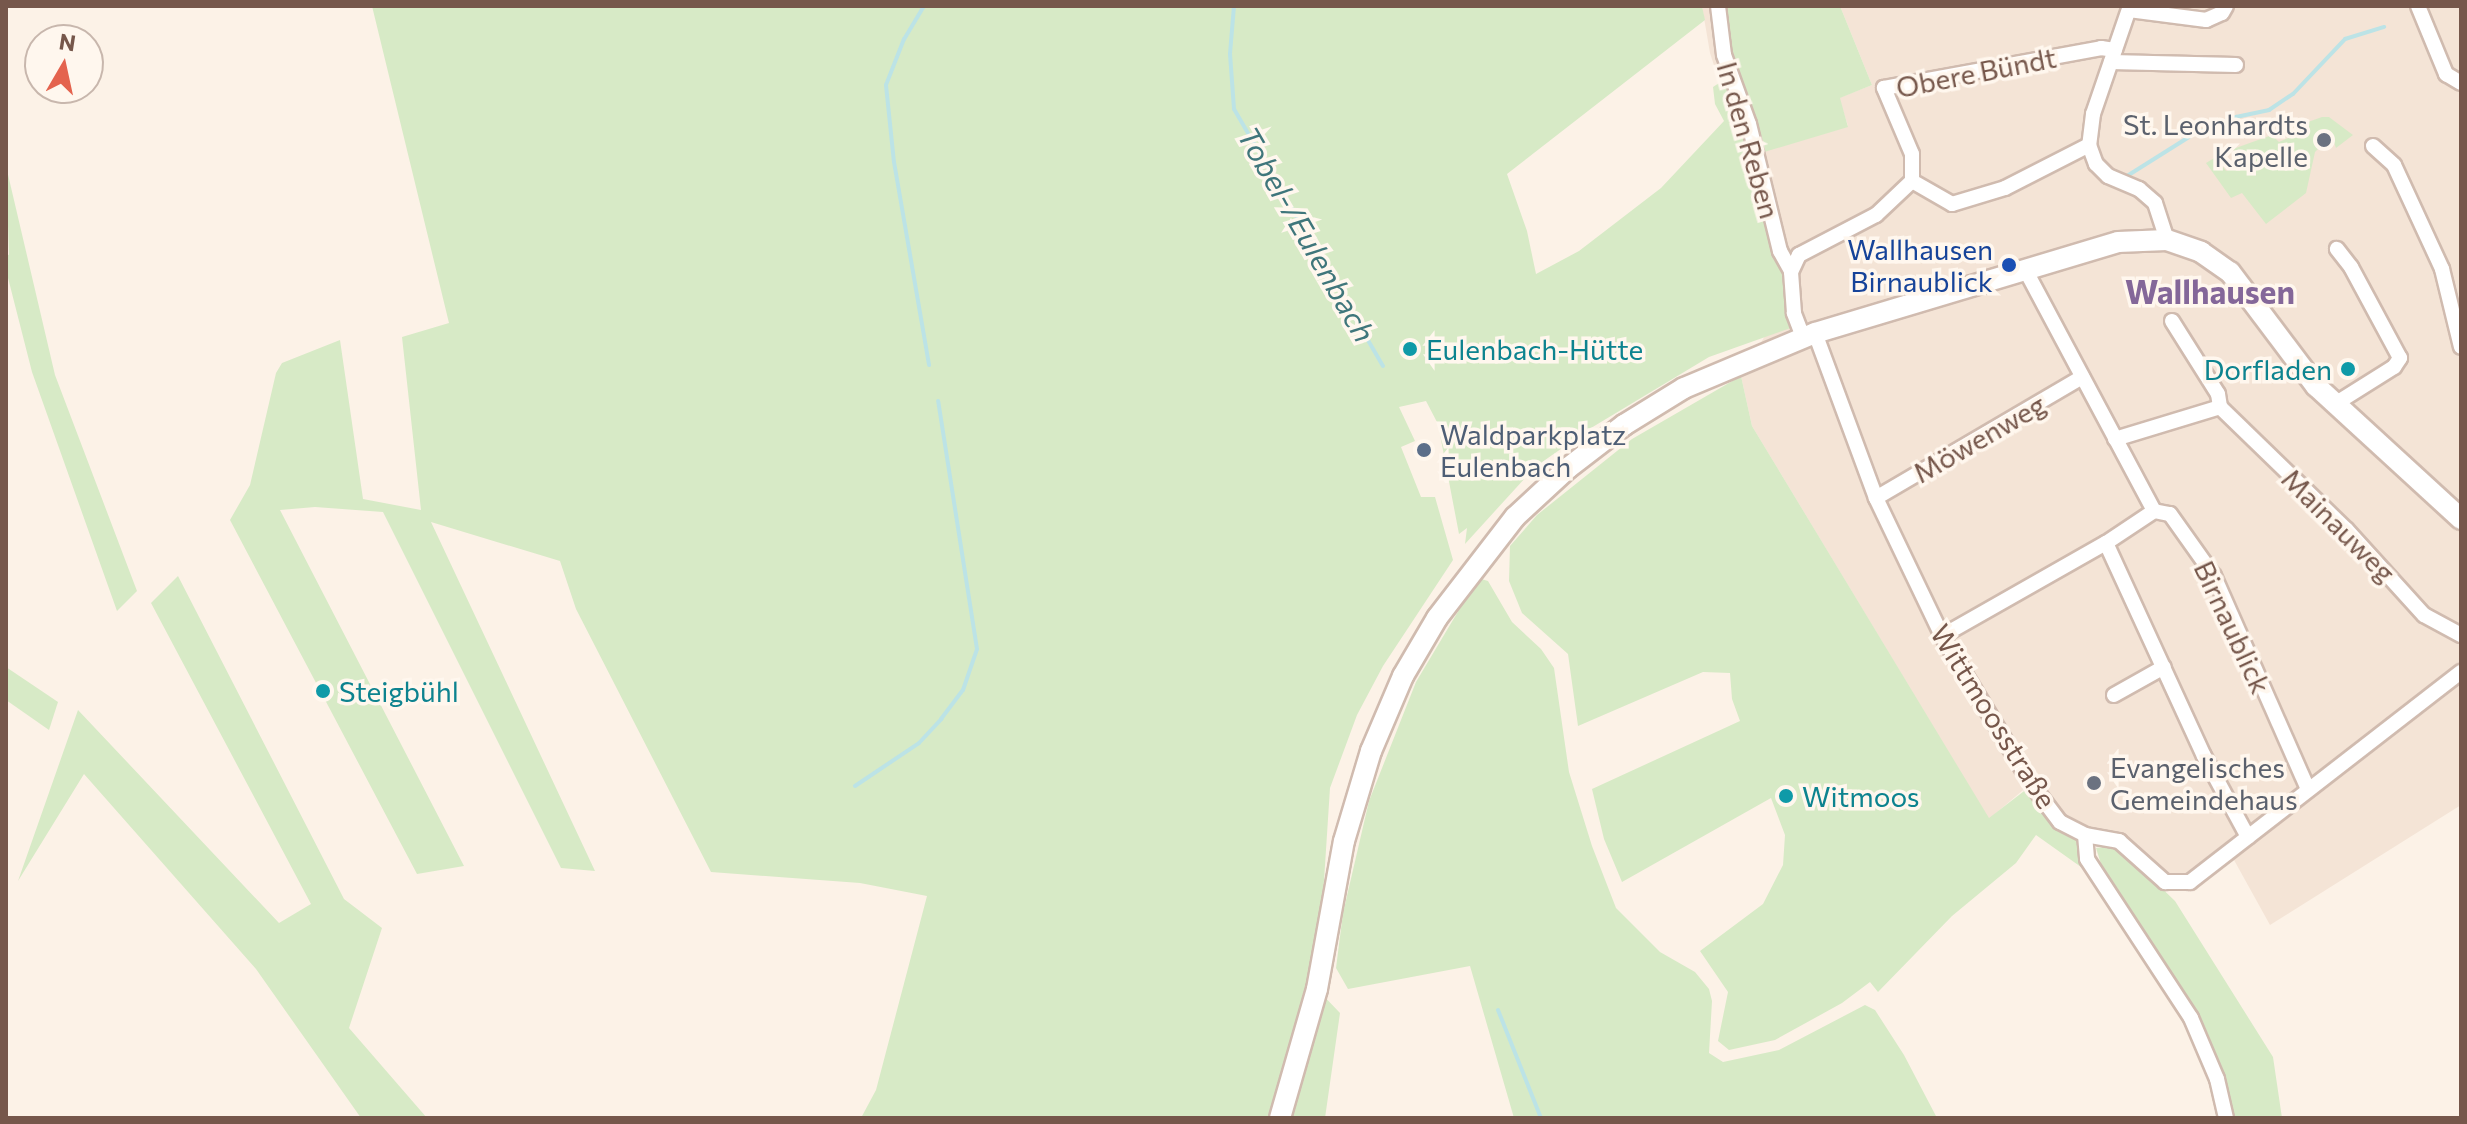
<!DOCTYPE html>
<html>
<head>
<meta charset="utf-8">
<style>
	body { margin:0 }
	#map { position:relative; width:2467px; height:1124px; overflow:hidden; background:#fcf2e7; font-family:Commissioner,sans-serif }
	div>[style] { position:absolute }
	.residential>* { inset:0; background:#f4e4d6 }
	.green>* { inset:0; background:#d7eac6 }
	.stream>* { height:4px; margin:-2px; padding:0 2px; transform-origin:2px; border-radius:2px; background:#bce3e6 }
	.roads { filter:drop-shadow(2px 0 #d0bbaf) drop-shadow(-2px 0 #d0bbaf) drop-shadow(0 2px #d0bbaf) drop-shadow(0 -2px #d0bbaf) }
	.minor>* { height:14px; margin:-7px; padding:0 7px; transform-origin:7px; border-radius:7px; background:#fff }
	.secondary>* { height:20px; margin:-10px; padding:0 10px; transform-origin:10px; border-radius:10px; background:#fff }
	.dots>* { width:22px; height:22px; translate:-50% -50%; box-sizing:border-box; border:4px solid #fff7ee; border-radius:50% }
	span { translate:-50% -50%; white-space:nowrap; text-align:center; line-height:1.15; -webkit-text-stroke:7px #fff7ee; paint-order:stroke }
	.street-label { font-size:28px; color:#76574b }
	.worship-label { font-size:28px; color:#5b616d }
	.right { translate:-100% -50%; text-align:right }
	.left { translate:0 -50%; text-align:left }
	.transit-label { font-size:28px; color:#164399 }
	.culture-label { font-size:28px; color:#0d838f }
	.service-label { font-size:28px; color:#4e5e75 }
	.water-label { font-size:30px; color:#3f767b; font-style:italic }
	.quarter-label { font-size:32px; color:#846799; font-weight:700 }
	.frame { position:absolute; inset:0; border:8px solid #76574b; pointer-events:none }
	.north { position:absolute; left:24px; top:24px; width:80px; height:80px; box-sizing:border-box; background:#fff7ee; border:2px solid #c8b7ad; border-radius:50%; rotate:9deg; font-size:22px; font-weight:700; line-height:32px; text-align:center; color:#76574b }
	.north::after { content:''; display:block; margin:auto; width:28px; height:36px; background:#e4634e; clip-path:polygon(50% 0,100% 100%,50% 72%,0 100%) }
</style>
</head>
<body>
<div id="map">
	<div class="residential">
		<div style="clip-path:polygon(1702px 6px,1722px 6px,1848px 126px,1839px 98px,1872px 85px,1840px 6px,2461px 6px,2461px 805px,2270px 925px,2234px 860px,2195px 888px,2183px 889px,2070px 823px,2036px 779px,1989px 819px,1752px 426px,1741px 376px,1778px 314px,1733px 124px,1710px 53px)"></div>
	</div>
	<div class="green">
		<div style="clip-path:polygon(372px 6px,1702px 6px,1705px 20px,1507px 174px,1527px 231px,1536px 274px,1579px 251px,1661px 188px,1724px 121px,1715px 104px,1713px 87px,1731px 75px,1799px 325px,1709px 357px,1591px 428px,1535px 467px,1465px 544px,1467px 528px,1459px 534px,1438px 424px,1426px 401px,1399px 407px,1415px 441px,1401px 447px,1421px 497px,1435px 497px,1453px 560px,1383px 666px,1357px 715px,1330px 788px,1317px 989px,1340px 1013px,1325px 1118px,861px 1118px,876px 1090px,927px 896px,860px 883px,711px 872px,576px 609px,560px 561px,431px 522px,595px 871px,561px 868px,383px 512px,315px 507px,280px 510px,464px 866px,417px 874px,230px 520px,250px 485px,276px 373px,282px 363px,340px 340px,363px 499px,421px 510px,402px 337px,449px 323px)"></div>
		<div style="clip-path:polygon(1722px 6px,1840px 6px,1872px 85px,1840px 98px,1848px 127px,1761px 153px,1734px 74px)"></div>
		<div style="clip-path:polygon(2322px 117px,2329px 117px,2353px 135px,2336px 148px,2330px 131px,2315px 133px,2319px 148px,2315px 152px,2306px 193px,2266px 224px,2242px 193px,2231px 198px,2206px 163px,2216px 157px,2226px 171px,2240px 164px,2233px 149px,2272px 135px,2279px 142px,2295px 135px,2294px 127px)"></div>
		<div style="clip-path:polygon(6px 166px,55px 375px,137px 591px,117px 611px,32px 372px,6px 270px,6px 254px,9px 255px)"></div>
		<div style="clip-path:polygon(1741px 376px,1752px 426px,1989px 818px,2032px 785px,2081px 838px,2079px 851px,2088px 872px,2036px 835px,2016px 863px,1952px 916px,1878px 992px,1870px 982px,1842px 1003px,1775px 1040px,1729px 1050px,1718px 1041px,1728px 992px,1700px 951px,1763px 904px,1783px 865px,1785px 835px,1771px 798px,1622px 882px,1604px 839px,1592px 789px,1740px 721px,1732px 699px,1730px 673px,1703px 672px,1578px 726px,1568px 654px,1522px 613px,1509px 581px,1510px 546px,1537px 515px,1632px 439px)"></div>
		<div style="clip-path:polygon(178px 576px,344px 899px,382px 928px,349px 1028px,427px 1118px,361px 1118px,256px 969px,84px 774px,18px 881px,78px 710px,279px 923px,311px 904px,151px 603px)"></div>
		<div style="clip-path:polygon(1478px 578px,1488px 581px,1512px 622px,1541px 649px,1554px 668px,1569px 772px,1592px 846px,1616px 908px,1660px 952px,1695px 972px,1709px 989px,1712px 1001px,1709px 1053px,1723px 1062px,1779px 1050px,1865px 1005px,1875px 1010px,1904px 1055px,1937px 1118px,1514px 1118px,1470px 966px,1348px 989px,1336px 968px,1343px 913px,1369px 801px,1416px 682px)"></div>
		<div style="clip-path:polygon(6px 667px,58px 702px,49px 730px,6px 700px)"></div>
		<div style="clip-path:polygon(2117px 845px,2175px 901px,2273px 1057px,2282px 1118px,2233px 1118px,2224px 1077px,2199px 1015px,2101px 864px,2096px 848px)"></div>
	</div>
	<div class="stream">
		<div style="left:924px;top:6px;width:39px;rotate:121deg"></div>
		<div style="left:904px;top:39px;width:49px;rotate:111.4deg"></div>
		<div style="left:886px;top:85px;width:77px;rotate:84.1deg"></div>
		<div style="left:894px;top:162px;width:206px;rotate:80.2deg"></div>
		<div style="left:1234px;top:6px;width:48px;rotate:94.8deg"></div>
		<div style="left:1230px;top:54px;width:55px;rotate:85.8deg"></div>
		<div style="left:1234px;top:109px;width:297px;rotate:59.9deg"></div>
		<div style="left:2127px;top:176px;width:77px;rotate:-32.2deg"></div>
		<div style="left:2192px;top:135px;width:48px;rotate:-22.2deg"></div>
		<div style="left:2236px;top:117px;width:34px;rotate:-12deg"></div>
		<div style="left:2269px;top:110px;width:29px;rotate:-34deg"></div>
		<div style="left:2293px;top:94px;width:76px;rotate:-46.6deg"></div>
		<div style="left:2345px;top:39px;width:41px;rotate:-17.1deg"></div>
		<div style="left:855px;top:786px;width:77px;rotate:-33.9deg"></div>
		<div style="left:919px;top:743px;width:33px;rotate:-47deg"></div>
		<div style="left:941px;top:719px;width:36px;rotate:-53deg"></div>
		<div style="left:963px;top:690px;width:43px;rotate:-71.1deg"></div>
		<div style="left:977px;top:649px;width:251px;rotate:-98.9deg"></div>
		<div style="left:1498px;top:1010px;width:116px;rotate:68.3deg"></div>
	</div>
	<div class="roads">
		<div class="minor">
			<div style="left:1718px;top:6px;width:49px;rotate:83deg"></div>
			<div style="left:1724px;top:55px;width:73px;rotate:70.1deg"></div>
			<div style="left:1749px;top:124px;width:131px;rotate:76.3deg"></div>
			<div style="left:1780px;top:251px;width:23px;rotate:61deg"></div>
			<div style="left:2130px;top:6px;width:114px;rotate:108.9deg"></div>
			<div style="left:2093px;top:114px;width:31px;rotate:97deg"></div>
			<div style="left:2089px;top:145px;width:20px;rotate:70deg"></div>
			<div style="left:2096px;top:164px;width:17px;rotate:45deg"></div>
			<div style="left:2108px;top:176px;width:34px;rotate:23deg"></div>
			<div style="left:2139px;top:189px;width:21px;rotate:41deg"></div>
			<div style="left:2155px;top:203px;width:39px;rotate:72deg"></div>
			<div style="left:2418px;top:6px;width:74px;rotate:67.6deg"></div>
			<div style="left:2446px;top:74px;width:17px;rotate:31deg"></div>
			<div style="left:2129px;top:10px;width:78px;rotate:7.4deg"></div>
			<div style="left:2206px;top:20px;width:17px;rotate:-24deg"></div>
			<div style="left:2222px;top:13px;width:8px;rotate:-60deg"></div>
			<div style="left:2111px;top:62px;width:125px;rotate:1.4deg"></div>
			<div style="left:2373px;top:146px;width:28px;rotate:42deg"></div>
			<div style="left:2394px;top:165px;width:115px;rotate:65.2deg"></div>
			<div style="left:2442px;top:269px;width:80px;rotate:76.3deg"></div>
			<div style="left:1912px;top:181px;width:27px;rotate:-90deg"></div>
			<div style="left:1912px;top:154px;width:72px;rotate:-113deg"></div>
			<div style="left:1884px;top:88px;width:221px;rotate:-10.4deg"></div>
			<div style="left:2101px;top:48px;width:14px;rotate:8deg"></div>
			<div style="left:2026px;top:271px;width:272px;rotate:61.9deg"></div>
			<div style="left:2154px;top:511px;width:16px;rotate:11deg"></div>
			<div style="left:2170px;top:514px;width:76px;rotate:54.6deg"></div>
			<div style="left:2214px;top:576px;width:233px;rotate:66.2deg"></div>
			<div style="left:2172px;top:321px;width:86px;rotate:57.8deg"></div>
			<div style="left:2218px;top:394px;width:13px;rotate:81deg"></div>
			<div style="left:1815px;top:333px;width:176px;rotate:69.7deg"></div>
			<div style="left:1876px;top:498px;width:153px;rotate:64.4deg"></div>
			<div style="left:1942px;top:636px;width:174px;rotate:58.9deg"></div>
			<div style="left:2032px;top:785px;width:46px;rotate:52.9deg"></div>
			<div style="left:2060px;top:822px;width:28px;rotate:27deg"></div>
			<div style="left:2085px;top:835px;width:35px;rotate:10deg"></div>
			<div style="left:2119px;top:841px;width:62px;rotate:41.7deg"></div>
			<div style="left:2165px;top:882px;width:25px"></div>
			<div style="left:2190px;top:882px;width:343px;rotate:-37.8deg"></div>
			<div style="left:1803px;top:337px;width:26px;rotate:-111deg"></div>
			<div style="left:1794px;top:313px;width:41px;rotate:-94.2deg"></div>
			<div style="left:1791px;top:272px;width:19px;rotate:-65deg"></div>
			<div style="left:1799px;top:255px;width:87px;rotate:-27.5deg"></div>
			<div style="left:1876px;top:215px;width:50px;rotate:-43.4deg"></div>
			<div style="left:1912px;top:181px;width:46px;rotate:29.9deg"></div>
			<div style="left:1952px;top:204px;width:55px;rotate:-16.8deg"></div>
			<div style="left:2005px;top:188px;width:94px;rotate:-27.1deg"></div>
			<div style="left:2335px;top:404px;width:70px;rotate:-32.1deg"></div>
			<div style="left:2394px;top:367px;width:11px;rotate:-56deg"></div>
			<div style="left:2400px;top:358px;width:103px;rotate:-118.3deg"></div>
			<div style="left:2351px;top:267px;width:23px;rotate:-128deg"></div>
			<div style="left:2115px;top:439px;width:110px;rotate:-16.9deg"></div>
			<div style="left:2220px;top:407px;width:175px;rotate:44.1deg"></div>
			<div style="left:2346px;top:529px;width:116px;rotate:47.8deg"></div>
			<div style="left:2424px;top:615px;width:42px;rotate:28.4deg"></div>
			<div style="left:1876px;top:498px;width:239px;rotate:-30.4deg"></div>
			<div style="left:2106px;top:543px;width:234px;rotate:65.3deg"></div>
			<div style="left:2204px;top:756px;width:92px;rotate:61.5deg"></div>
			<div style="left:1942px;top:636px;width:189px;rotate:-29.6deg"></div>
			<div style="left:2106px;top:543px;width:58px;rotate:-33.7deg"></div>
			<div style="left:2114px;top:695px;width:57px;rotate:-29.2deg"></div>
			<div style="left:2085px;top:835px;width:24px;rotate:85deg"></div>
			<div style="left:2087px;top:859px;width:190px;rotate:56.8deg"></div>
			<div style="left:2191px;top:1018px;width:66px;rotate:66.9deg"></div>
			<div style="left:2217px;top:1079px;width:40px;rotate:77deg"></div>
		</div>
		<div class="secondary">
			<div style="left:1280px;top:1118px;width:134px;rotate:-74deg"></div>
			<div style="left:1317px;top:989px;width:150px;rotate:-79.7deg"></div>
			<div style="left:1344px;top:841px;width:94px;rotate:-73.3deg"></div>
			<div style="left:1371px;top:751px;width:82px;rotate:-66.9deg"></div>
			<div style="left:1403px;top:676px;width:67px;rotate:-59.6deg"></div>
			<div style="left:1437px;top:618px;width:128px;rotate:-52.3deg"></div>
			<div style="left:1515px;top:517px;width:72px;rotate:-42.8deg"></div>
			<div style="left:1568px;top:468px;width:71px;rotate:-37.5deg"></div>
			<div style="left:1624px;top:425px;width:70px;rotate:-31.7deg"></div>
			<div style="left:1684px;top:388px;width:142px;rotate:-22.8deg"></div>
			<div style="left:1815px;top:333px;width:316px;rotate:-16.7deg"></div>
			<div style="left:2118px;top:242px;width:49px;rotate:-2.3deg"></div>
			<div style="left:2167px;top:240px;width:36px;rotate:19deg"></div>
			<div style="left:2201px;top:252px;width:35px;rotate:35deg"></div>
			<div style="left:2230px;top:272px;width:143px;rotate:53deg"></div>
			<div style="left:2316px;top:386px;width:197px;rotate:42.5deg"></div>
		</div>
	</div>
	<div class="dots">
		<div style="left:2324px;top:140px;background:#6b7280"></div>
		<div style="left:2009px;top:265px;background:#1a4fb4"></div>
		<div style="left:1410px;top:349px;background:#0f9aa8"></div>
		<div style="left:2348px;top:369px;background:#0f9aa8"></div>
		<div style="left:1424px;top:450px;background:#5c6f8a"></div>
		<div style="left:323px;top:691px;background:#0f9aa8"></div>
		<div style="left:2094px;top:783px;background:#6b7280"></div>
		<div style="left:1786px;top:796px;background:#0f9aa8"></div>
	</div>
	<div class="street-label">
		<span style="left:1976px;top:72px;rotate:-11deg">Obere Bündt</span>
		<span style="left:1749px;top:140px;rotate:74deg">In den Reben</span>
		<span style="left:1979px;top:438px;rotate:-30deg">Möwenweg</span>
		<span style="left:2339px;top:525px;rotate:45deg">Mainauweg</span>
		<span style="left:2233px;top:627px;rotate:65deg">Birnaublick</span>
		<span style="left:1994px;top:716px;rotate:58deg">Wittmoosstraße</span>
	</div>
	<div class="worship-label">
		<span class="right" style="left:2308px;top:140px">St. Leonhardts<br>Kapelle</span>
		<span class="left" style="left:2110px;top:783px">Evangelisches<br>Gemeindehaus</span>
	</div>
	<div class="transit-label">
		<span class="right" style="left:1993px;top:265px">Wallhausen<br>Birnaublick</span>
	</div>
	<div class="culture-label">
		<span class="left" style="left:1426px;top:349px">Eulenbach-Hütte</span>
		<span class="right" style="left:2332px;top:369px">Dorfladen</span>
		<span class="left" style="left:339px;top:691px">Steigbühl</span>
		<span class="left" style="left:1802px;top:796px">Witmoos</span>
	</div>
	<div class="service-label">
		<span class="left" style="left:1440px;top:450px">Waldparkplatz<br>Eulenbach</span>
	</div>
	<div class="water-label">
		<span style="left:1307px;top:234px;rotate:60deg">Tobel-/Eulenbach</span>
	</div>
	<div class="quarter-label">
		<span style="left:2210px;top:291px">Wallhausen</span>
	</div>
	<div class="frame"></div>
	<div class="north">N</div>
</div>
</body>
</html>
